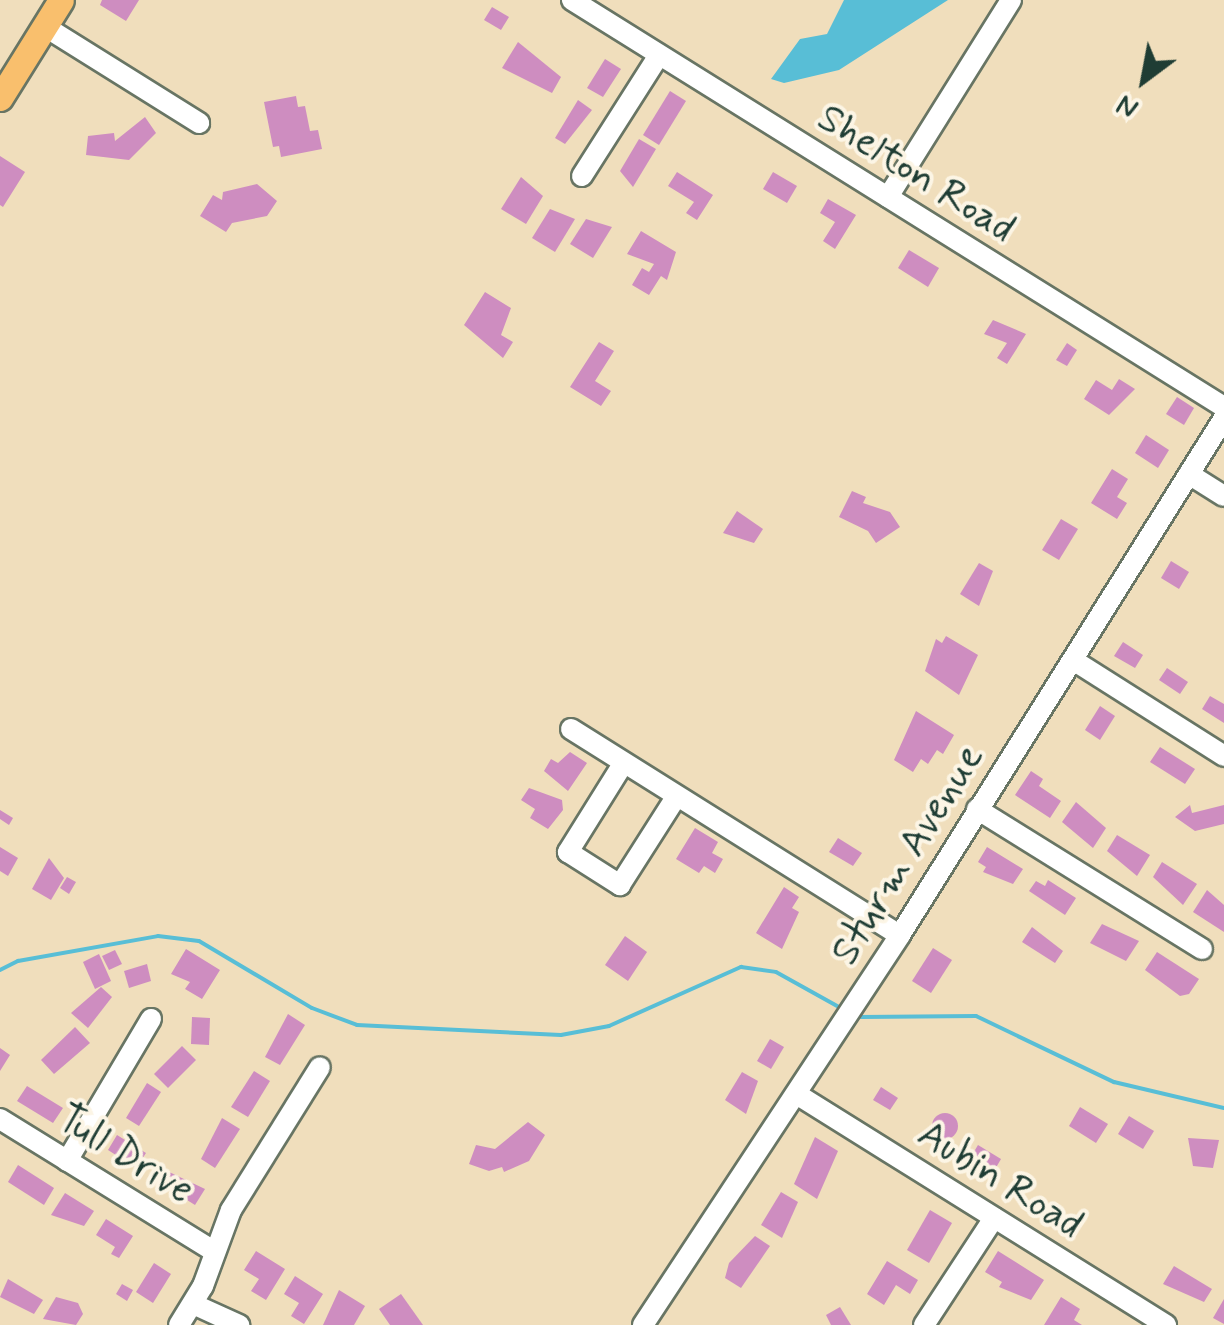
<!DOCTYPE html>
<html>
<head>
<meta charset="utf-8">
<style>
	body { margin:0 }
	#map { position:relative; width:1224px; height:1325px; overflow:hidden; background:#f0debc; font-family:Mynerve,sans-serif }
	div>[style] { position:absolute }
	.water>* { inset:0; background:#58bed6 }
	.stream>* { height:4px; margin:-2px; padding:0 2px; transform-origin:2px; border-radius:2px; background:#58bed6 }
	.building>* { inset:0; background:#ce8dc0 }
	.round { border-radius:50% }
	.roads { filter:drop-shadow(2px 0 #687564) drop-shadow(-2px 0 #687564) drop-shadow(0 2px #687564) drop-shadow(0 -2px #687564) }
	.minor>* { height:20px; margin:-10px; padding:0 10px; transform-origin:10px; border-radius:10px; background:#fff }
	.major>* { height:25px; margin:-12.5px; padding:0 12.5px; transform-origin:12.5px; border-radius:12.5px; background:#f9bf6d }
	span { translate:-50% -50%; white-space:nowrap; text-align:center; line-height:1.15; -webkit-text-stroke:8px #fcf5e5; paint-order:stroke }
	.street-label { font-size:40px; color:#1f3d34 }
	.north { position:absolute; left:1094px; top:30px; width:100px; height:100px; -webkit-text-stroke:8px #fcf5e5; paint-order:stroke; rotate:212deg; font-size:28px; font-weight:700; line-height:40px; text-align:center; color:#1f3d34 }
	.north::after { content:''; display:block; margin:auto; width:35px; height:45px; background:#1f3d34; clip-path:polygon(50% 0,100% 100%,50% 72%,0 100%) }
</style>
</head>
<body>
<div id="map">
	<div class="water">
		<div style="clip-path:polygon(844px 0,948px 0,839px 70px,784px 83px,771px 79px,800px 39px,827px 34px)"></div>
	</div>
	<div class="stream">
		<div style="left:0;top:970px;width:20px;rotate:-27deg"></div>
		<div style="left:18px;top:961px;width:142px;rotate:-10.1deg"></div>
		<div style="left:158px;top:936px;width:41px;rotate:7deg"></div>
		<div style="left:199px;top:941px;width:131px;rotate:30.7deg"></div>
		<div style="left:312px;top:1008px;width:48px;rotate:20.7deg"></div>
		<div style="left:357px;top:1025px;width:204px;rotate:2.8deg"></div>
		<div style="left:561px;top:1035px;width:49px;rotate:-10.6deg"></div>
		<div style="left:609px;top:1026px;width:145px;rotate:-24.1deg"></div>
		<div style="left:741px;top:967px;width:35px;rotate:8deg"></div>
		<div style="left:776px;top:972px;width:74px;rotate:29deg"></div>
		<div style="left:861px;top:1017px;width:115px;rotate:-0.5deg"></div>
		<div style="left:976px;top:1016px;width:153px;rotate:25.6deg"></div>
		<div style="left:1114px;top:1082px;width:113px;rotate:13.3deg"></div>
	</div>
	<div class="building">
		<div style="clip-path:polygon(102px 0,139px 0,126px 21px,100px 5px)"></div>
		<div style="clip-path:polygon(492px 7px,509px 17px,501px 30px,484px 20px)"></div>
		<div style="clip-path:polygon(518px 42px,561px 77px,552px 93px,502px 68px)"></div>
		<div style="clip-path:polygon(605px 59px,621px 69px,603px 97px,587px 88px)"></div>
		<div style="clip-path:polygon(670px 91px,686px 101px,659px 145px,643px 135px)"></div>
		<div style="clip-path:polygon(296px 96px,298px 107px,305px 106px,310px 131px,318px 130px,322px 149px,281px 157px,279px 146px,273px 147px,264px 102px)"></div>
		<div style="clip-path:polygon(578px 100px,592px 110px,565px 144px,555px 138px)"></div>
		<div style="clip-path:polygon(145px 117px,156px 133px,129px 160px,86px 155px,88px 136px,114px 133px,115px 141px)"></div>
		<div style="clip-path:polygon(639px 139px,656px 149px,633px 187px,620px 171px)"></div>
		<div style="clip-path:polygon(0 156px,25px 172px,3px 207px,0 205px)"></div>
		<div style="clip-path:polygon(677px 172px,713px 195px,697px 220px,686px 213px,694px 202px,668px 186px)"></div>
		<div style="clip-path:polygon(773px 172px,797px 186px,787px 203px,763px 189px)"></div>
		<div style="clip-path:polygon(521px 177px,543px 196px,526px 224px,501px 209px)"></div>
		<div style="clip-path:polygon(257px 184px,277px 201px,267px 216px,232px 223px,226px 232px,200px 216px,213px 195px,222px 200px,223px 192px)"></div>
		<div style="clip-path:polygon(828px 199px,856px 215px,835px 249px,823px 241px,835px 222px,820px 213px)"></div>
		<div style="clip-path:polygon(550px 209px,575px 219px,555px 252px,532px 238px)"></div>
		<div style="clip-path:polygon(586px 219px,612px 227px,593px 258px,570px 244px)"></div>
		<div style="clip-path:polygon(641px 231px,676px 252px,667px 280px,661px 276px,649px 295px,632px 285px,642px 268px,649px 272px,654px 264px,627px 254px)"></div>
		<div style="clip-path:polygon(909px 250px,939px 268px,928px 287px,898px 268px)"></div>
		<div style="clip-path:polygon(485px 292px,511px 308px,501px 335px,513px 342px,503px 358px,464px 325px)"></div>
		<div style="clip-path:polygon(993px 320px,1026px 334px,1007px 364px,997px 358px,1007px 343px,984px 334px)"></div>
		<div style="clip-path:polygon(599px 342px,614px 351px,595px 381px,611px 391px,601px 406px,570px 387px)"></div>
		<div style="clip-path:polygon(1067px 343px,1077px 350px,1067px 366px,1056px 360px)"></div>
		<div style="clip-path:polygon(1119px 379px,1135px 389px,1109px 415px,1084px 399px,1096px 380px,1112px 390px)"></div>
		<div style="clip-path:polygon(1177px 397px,1194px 408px,1184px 425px,1166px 414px)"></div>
		<div style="clip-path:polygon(1146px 435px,1169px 450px,1158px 468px,1135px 453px)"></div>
		<div style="clip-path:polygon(1112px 469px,1128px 479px,1117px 497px,1127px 503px,1117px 519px,1091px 503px)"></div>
		<div style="clip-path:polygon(852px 491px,866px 497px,863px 503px,890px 512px,900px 527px,876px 543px,868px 531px,839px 517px)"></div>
		<div style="clip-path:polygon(737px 511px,763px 529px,754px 543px,723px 533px)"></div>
		<div style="clip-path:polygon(1061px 519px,1078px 529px,1059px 560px,1042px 550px)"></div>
		<div style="clip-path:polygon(1171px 561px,1189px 572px,1179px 589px,1161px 578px)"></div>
		<div style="clip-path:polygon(979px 563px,993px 571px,979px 606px,960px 594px)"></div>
		<div style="clip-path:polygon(946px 636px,978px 655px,959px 695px,925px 671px,936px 639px,942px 643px)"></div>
		<div style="clip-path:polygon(1123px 642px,1143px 655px,1135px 668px,1114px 656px)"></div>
		<div style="clip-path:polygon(1167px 668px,1188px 682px,1180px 694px,1159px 680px)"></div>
		<div style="clip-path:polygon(1210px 696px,1224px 704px,1224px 723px,1202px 709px)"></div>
		<div style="clip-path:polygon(1100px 706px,1115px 716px,1100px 740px,1085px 730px)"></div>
		<div style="clip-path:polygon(916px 711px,954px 735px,943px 754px,937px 750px,928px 764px,921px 759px,913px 772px,894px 760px)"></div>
		<div style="clip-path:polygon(1160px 747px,1195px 769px,1185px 784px,1150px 762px)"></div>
		<div style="clip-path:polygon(570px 752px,587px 763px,568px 791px,544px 771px,551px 759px,558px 763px)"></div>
		<div style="clip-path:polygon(1031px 771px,1043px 779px,1039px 786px,1061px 801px,1050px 818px,1015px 795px)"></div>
		<div style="clip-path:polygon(529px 788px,562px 800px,563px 810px,548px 829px,530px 818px,535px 809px,521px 800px)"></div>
		<div style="clip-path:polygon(1076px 802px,1106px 828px,1093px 848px,1062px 822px)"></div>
		<div style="clip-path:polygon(1190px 805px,1192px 813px,1224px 805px,1224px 824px,1195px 831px,1175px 817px)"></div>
		<div style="clip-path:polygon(0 810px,13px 818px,9px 825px,0 819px)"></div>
		<div style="clip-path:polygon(695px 828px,718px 842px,712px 853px,723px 859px,715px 873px,704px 866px,699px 873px,676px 859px)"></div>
		<div style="clip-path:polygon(1117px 835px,1150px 855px,1137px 876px,1107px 851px)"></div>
		<div style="clip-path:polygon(838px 838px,862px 853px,853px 866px,829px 852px)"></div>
		<div style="clip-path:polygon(0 847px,18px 858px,8px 876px,0 871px)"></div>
		<div style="clip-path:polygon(987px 847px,1023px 869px,1013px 884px,983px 872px,986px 867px,978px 862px)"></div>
		<div style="clip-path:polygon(49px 858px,64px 878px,51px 900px,32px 889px)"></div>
		<div style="clip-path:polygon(1162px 862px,1197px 884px,1183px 905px,1153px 877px)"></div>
		<div style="clip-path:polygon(67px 877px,76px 882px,69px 894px,60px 888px)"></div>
		<div style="clip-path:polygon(1048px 880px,1076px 898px,1065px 915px,1029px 891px,1036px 881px,1045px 886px)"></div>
		<div style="clip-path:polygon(784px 887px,799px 897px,792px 908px,799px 912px,782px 949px,756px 933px)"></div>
		<div style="clip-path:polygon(1207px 890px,1224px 905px,1224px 932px,1193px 912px)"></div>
		<div style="clip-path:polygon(1102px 924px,1139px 941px,1126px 961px,1090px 943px)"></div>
		<div style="clip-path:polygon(1032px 927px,1063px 951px,1055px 963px,1022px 942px)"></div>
		<div style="clip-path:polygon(625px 936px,647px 952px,628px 981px,605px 965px)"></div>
		<div style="clip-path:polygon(933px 948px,952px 960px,931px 993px,912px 981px)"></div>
		<div style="clip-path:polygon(186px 949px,220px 970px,202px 999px,185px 989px,190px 982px,171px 974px)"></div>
		<div style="clip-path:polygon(115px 950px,122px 964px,109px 970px,102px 956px)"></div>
		<div style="clip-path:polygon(1157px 952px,1199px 979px,1189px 994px,1180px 996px,1145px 970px)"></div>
		<div style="clip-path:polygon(99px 954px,111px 981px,95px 989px,83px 962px)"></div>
		<div style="clip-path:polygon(147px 964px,151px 981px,129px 988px,124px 971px)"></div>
		<div style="clip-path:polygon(101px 987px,112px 997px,88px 1028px,71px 1013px)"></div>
		<div style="clip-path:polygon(288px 1014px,305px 1025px,280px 1065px,265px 1057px)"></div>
		<div style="clip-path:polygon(192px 1017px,210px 1018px,209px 1045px,191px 1044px)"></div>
		<div style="clip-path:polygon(75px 1027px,90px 1043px,54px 1074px,41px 1060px)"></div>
		<div style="clip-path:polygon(770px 1039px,784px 1047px,771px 1069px,757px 1061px)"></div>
		<div style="clip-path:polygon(182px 1046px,196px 1060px,168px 1088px,154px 1074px)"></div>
		<div style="clip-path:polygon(0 1048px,10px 1055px,0 1071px)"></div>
		<div style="clip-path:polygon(254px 1071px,270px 1081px,248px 1117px,231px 1107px)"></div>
		<div style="clip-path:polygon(742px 1072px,758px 1081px,746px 1114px,725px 1100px)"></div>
		<div style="clip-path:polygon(147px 1083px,161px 1092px,139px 1126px,126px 1118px)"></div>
		<div style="clip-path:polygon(27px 1086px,63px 1108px,53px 1123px,17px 1101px)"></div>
		<div style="clip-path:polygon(881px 1087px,898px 1098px,890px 1110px,873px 1100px)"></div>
		<div style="clip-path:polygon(1080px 1107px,1108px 1124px,1096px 1143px,1069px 1126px)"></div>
		<div class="round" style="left:932px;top:1113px;width:26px;height:26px"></div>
		<div style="clip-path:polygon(1129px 1116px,1154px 1131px,1143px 1149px,1118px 1134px)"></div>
		<div style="clip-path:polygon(222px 1118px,240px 1129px,215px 1168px,201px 1159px)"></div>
		<div style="clip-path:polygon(528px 1122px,545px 1135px,529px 1161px,504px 1172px,502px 1167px,489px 1171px,469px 1164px,476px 1145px,495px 1149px)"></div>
		<div style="clip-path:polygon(117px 1135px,146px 1153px,136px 1168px,108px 1150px)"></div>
		<div style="clip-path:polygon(815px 1137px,838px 1151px,817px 1199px,794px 1184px)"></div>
		<div style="clip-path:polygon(1188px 1138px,1219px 1140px,1213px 1168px,1193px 1166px)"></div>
		<div style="clip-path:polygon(978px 1145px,1001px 1159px,994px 1171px,969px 1160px)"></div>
		<div style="clip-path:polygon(18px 1165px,54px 1188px,44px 1205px,8px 1182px)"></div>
		<div style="clip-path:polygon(165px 1170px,205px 1189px,195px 1205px,158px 1182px)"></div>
		<div style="clip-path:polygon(781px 1192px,798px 1202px,782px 1238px,761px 1225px)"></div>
		<div style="clip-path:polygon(65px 1193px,94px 1211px,84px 1226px,51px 1215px)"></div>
		<div style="clip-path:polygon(930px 1210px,952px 1223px,929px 1263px,907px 1250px)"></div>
		<div style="clip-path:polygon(106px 1219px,133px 1236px,119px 1258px,111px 1254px,115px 1247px,96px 1235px)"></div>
		<div style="clip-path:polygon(755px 1236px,770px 1246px,741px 1288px,725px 1278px,729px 1263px)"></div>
		<div style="clip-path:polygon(256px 1251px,285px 1269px,266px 1300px,251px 1291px,259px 1279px,244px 1270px)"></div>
		<div style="clip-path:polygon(998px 1251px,1044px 1280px,1031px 1300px,999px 1287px,1002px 1282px,985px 1272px)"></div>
		<div style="clip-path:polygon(887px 1261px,918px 1280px,910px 1294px,896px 1285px,884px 1305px,867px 1294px)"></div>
		<div style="clip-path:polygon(154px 1263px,171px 1274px,153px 1303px,136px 1292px)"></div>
		<div style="clip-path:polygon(1174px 1266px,1212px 1289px,1204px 1302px,1163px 1284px)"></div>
		<div style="clip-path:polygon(295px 1276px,323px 1294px,304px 1324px,291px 1316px,299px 1303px,284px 1294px)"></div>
		<div style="clip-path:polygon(8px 1279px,43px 1300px,34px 1314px,0 1297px)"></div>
		<div style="clip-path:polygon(122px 1284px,133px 1290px,127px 1301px,116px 1294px)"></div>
		<div style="clip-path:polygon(339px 1290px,365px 1306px,354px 1325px,323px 1325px)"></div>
		<div style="clip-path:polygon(401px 1294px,423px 1325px,390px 1325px,379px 1309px)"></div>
		<div style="clip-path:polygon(56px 1297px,78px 1303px,83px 1314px,76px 1325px,43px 1319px)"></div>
		<div style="clip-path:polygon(1061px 1297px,1080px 1309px,1074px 1320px,1082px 1325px,1044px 1325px)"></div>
		<div style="clip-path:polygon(1224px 1299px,1224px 1324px,1213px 1318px)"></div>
		<div style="clip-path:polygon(840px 1307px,851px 1325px,831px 1325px,826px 1315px)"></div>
	</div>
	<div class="roads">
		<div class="minor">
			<div style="left:572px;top:0;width:769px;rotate:31.97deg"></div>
			<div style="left:44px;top:26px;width:183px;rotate:32deg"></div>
			<div style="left:582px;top:176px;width:143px;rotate:-57.5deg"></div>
			<div style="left:888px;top:197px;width:232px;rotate:-58deg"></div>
			<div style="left:1189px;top:474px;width:41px;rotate:32.2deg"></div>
			<div style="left:1073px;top:660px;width:179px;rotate:32.4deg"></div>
			<div style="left:571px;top:729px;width:388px;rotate:32.1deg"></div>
			<div style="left:623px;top:764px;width:104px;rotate:122deg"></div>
			<div style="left:568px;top:852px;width:62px;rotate:32.4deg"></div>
			<div style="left:620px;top:885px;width:104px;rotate:-57.5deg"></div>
			<div style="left:977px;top:809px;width:265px;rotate:31.9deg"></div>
			<div style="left:798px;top:1095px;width:434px;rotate:32deg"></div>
			<div style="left:0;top:1119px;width:251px;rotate:31.7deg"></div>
			<div style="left:67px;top:1161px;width:165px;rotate:-59.4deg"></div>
			<div style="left:193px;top:1304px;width:51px;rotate:24.5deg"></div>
			<div style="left:179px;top:1325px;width:46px;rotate:-58.4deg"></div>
			<div style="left:203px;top:1286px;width:81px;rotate:-69.8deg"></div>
			<div style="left:231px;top:1210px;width:168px;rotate:-58.1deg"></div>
			<div style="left:643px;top:1325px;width:467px;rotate:-56.6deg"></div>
			<div style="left:900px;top:935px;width:610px;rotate:-57.92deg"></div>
			<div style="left:924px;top:1325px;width:128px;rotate:-56.8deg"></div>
		</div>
		<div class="major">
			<div style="left:0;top:98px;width:115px;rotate:-58.1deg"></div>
		</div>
	</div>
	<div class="street-label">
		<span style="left:916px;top:174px;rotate:32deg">Shelton Road</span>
		<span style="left:908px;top:855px;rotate:-58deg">Sturm Avenue</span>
		<span style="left:125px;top:1155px;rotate:32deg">Tull Drive</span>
		<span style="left:1000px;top:1180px;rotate:32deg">Aubin Road</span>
	</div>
	<div class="north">N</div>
</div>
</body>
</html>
